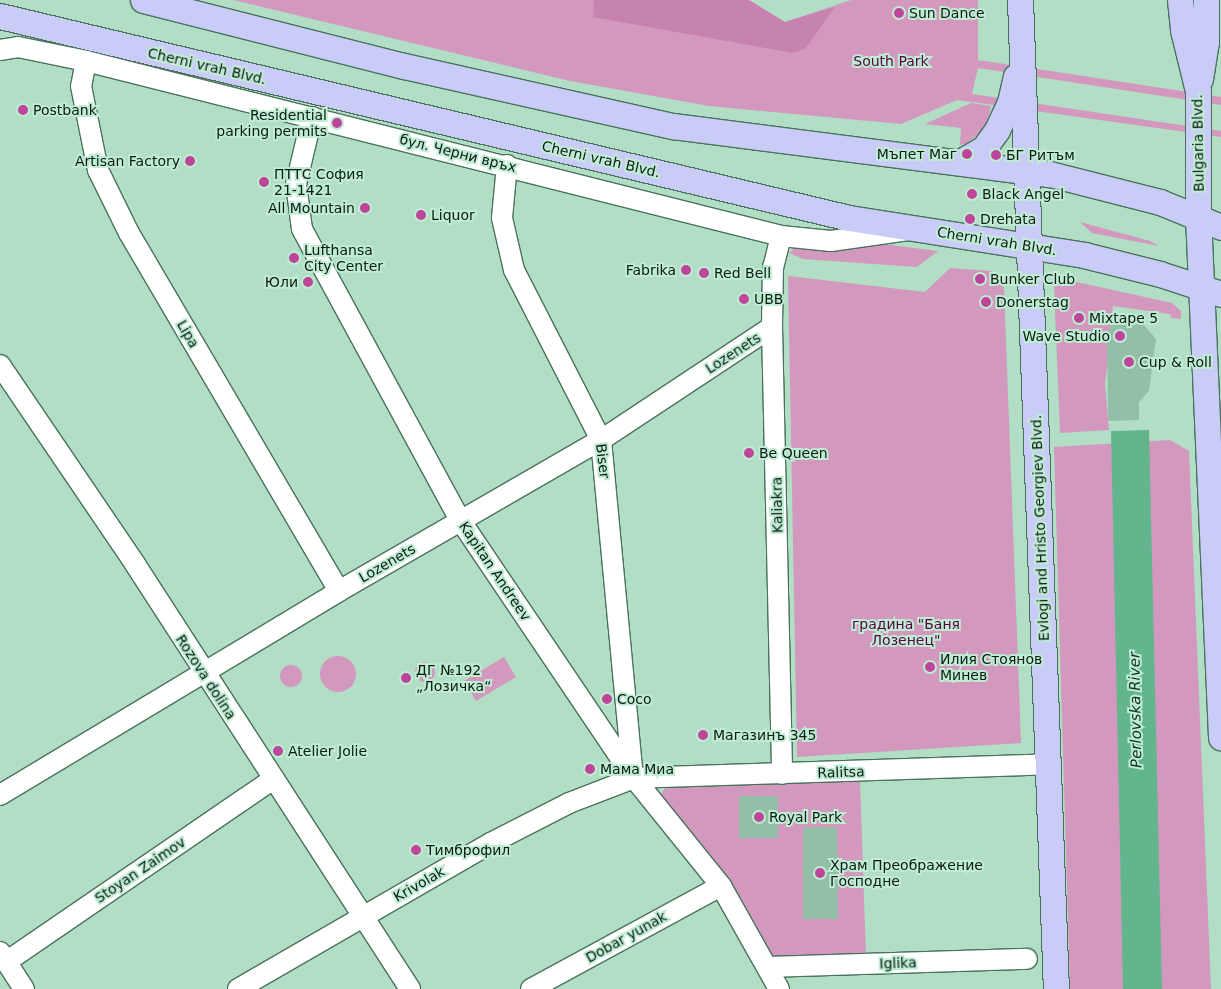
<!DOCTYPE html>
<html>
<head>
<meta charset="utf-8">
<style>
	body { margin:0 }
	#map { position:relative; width:1221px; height:989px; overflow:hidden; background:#b2dec6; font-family:"DejaVu Sans",sans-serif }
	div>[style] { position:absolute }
	.green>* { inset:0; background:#d398bd }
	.round { border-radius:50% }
	.forest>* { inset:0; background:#c783af }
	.water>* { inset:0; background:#63b58d }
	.building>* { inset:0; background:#93bea7 }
	.roads { filter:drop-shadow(1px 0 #49725d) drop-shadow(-1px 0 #49725d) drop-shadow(0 1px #49725d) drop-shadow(0 -1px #49725d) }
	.minor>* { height:20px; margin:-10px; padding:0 10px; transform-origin:10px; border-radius:10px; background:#fff }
	.major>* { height:25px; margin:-12.5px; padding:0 12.5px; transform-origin:12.5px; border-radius:12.5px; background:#caccf8 }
	.dots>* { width:14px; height:14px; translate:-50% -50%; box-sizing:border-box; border:2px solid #bfecd3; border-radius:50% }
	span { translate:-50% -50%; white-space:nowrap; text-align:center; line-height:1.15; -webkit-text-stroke:4px #bfecd3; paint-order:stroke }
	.poi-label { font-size:14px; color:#0a1b13 }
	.left { translate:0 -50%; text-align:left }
	.right { translate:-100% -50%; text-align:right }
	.park-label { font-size:14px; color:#560142 }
	.street-label { font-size:14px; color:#0a1b13 }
	.water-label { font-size:15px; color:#0e3322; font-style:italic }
</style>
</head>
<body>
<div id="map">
	<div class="green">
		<div style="clip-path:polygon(233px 0,749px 0,785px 22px,851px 0,978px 0,978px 60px,1221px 97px,1221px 105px,978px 68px,972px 94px,1221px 131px,1221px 137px,957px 100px,901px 124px,709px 106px,570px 81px)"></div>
		<div style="clip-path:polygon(971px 103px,991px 106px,986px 128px,967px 143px,960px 145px,961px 128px,925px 124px)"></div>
		<div style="clip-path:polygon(1080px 222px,1150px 241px,1159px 246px,1092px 233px)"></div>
		<div style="clip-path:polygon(883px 244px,938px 251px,917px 267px,803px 259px,789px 253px,796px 247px)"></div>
		<div style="clip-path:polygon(950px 268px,991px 271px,1004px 287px,1021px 743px,797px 757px,788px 276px,925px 292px)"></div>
		<div style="clip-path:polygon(1063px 279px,1172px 303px,1181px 311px,1181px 319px,1171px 318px,1170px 314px,1113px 306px,1105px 385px,1109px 430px,1060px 433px,1054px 285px)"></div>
		<div style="clip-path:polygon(1170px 440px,1189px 451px,1211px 989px,1070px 989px,1054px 447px)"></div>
		<div class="round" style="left:320px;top:656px;width:36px;height:36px"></div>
		<div style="clip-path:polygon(504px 657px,516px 677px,476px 701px,464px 681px)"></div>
		<div class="round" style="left:415px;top:662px;width:20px;height:20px"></div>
		<div class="round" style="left:280px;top:665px;width:22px;height:22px"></div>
		<div style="clip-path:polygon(860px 779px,866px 956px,771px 957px,659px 798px,667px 784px)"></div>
	</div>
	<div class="forest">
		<div style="clip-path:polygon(594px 0,749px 0,785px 22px,835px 7px,806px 48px,793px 53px,593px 17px)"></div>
	</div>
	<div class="water">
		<div style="clip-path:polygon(1149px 430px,1162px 989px,1123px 989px,1111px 431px)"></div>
	</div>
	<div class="building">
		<div style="clip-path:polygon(1143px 324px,1156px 339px,1149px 391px,1139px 402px,1139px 420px,1108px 421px,1107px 337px,1111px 325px)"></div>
		<div style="clip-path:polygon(739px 796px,778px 796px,778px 838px,739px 838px)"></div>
		<div style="clip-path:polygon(803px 827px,837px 827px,838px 919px,803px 919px)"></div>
	</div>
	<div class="roads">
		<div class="minor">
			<div style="left:0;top:50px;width:18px;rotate:-9deg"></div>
			<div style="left:18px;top:47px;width:69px;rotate:11.6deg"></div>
			<div style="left:86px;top:61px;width:717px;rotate:14.13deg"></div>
			<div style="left:781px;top:236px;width:50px;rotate:5.7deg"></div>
			<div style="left:831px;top:241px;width:78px;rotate:-8.1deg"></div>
			<div style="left:86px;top:61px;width:25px;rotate:101deg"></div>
			<div style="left:81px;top:86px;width:86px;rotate:78.6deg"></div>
			<div style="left:98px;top:170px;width:70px;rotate:63.8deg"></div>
			<div style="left:129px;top:233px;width:415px;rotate:59.6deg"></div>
			<div style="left:312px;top:117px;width:69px;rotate:103.4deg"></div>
			<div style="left:296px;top:184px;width:45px;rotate:82.4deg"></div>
			<div style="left:302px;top:229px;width:331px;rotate:61.5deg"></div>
			<div style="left:460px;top:520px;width:311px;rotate:56deg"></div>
			<div style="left:634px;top:778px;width:139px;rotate:51.1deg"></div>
			<div style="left:721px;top:886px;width:118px;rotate:60.6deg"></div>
			<div style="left:507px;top:165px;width:53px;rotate:95.4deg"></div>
			<div style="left:502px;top:218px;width:53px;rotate:77deg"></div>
			<div style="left:514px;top:270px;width:191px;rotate:62.9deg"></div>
			<div style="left:601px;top:440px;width:338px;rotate:84.6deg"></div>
			<div style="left:781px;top:236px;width:32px;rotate:104deg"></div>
			<div style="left:773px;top:267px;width:60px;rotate:91deg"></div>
			<div style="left:772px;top:327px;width:447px;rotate:88.7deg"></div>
			<div style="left:0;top:365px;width:240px;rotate:55.8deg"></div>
			<div style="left:135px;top:564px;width:506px;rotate:57.09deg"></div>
			<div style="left:0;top:795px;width:396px;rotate:-31deg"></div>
			<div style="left:339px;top:591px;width:302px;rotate:-30deg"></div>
			<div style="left:601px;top:440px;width:205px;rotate:-33.5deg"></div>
			<div style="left:0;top:952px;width:44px;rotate:57deg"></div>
			<div style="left:6px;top:962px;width:324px;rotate:-34.4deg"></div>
			<div style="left:769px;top:967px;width:258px;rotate:-1.8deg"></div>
			<div style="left:238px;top:989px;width:292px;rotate:-30deg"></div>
			<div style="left:491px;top:843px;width:88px;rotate:-27.1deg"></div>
			<div style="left:569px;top:803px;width:70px;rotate:-21deg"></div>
			<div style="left:634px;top:778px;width:414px;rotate:-1.9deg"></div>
			<div style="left:531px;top:989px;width:216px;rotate:-28.5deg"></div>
		</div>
		<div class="major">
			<div style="left:143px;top:0;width:269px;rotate:14.2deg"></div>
			<div style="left:404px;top:66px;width:276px;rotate:12.6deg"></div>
			<div style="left:673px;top:126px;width:380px;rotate:7.3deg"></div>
			<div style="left:1050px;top:174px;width:114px;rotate:14.3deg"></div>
			<div style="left:1160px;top:202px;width:66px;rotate:22.3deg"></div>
			<div style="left:1020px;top:0;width:990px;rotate:87.92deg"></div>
			<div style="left:1180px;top:0;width:30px;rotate:84deg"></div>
			<div style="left:1183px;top:30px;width:63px;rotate:76.2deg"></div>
			<div style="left:1198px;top:91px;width:125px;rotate:90deg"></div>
			<div style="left:1198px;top:216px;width:522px;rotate:87.47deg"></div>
			<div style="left:0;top:16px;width:873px;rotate:13.38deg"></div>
			<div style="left:849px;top:218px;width:238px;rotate:8.9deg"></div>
			<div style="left:1084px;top:255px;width:78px;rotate:14deg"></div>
			<div style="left:1160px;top:274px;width:64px;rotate:18.2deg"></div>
			<div style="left:1200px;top:79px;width:37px;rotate:-81deg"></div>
			<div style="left:1206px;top:42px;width:42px;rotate:-90deg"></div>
			<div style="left:960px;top:162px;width:28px;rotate:-30deg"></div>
			<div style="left:984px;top:148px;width:22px;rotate:-54deg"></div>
			<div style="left:997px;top:130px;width:31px;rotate:-65deg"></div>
			<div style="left:1010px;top:102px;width:26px;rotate:-77deg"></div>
		</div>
	</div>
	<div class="dots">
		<div style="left:899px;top:13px;background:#bd459a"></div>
		<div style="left:23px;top:110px;background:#bd459a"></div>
		<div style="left:337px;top:123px;background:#bd459a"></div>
		<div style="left:967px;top:154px;background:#bd459a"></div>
		<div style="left:996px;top:155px;background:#bd459a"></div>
		<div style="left:190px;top:161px;background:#bd459a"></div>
		<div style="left:264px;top:182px;background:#bd459a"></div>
		<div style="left:972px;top:194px;background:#bd459a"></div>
		<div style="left:365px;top:208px;background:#bd459a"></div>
		<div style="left:421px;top:215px;background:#bd459a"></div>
		<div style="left:970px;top:219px;background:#bd459a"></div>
		<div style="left:294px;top:258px;background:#bd459a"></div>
		<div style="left:686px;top:270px;background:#bd459a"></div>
		<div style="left:704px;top:273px;background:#bd459a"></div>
		<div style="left:980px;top:279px;background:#bd459a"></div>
		<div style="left:308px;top:282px;background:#bd459a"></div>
		<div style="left:744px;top:299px;background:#bd459a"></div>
		<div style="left:986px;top:302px;background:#bd459a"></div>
		<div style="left:1079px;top:318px;background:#bd459a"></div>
		<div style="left:1120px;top:336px;background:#bd459a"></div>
		<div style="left:1129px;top:362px;background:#bd459a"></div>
		<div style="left:749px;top:453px;background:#bd459a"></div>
		<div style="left:930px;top:667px;background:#bd459a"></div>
		<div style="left:406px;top:678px;background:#bd459a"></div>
		<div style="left:607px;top:699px;background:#bd459a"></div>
		<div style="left:703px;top:735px;background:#bd459a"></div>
		<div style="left:278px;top:751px;background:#bd459a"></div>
		<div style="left:590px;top:769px;background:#bd459a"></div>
		<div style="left:759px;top:817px;background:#bd459a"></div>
		<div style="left:416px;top:850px;background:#bd459a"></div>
		<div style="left:820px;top:873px;background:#bd459a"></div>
	</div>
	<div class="poi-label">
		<span class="left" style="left:909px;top:13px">Sun Dance</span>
		<span class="left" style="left:33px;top:110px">Postbank</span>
		<span class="right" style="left:327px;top:123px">Residential<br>parking permits</span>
		<span class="right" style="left:957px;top:154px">Мъпет Маг</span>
		<span class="left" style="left:1006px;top:155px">БГ Ритъм</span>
		<span class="right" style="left:180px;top:161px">Artisan Factory</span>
		<span class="left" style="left:274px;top:182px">ПТТС София<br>21-1421</span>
		<span class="left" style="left:982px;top:194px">Black Angel</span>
		<span class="right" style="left:355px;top:208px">All Mountain</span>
		<span class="left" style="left:431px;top:215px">Liquor</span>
		<span class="left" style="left:980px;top:219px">Drehata</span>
		<span class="left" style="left:304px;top:258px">Lufthansa<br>City Center</span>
		<span class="right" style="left:676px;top:270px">Fabrika</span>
		<span class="left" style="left:714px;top:273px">Red Bell</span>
		<span class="left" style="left:990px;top:279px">Bunker Club</span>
		<span class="right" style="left:298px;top:282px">Юли</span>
		<span class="left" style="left:754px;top:299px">UBB</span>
		<span class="left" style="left:996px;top:302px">Donerstag</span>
		<span class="left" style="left:1089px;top:318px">Mixtape 5</span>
		<span class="right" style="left:1110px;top:336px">Wave Studio</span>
		<span class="left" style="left:1139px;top:362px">Cup &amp; Roll</span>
		<span class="left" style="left:759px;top:453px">Be Queen</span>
		<span class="left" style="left:940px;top:667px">Илия Стоянов<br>Минев</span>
		<span class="left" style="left:416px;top:678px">ДГ №192<br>„Лозичка“</span>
		<span class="left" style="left:617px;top:699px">Coco</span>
		<span class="left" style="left:713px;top:735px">Магазинъ 345</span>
		<span class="left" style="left:288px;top:751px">Atelier Jolie</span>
		<span class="left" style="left:600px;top:769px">Мама Миа</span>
		<span class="left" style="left:769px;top:817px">Royal Park</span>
		<span class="left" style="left:426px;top:850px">Тимброфил</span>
		<span class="left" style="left:830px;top:873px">Храм Преображение<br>Господне</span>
	</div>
	<div class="park-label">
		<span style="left:891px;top:61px">South Park</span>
		<span style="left:906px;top:632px">градина "Баня<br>Лозенец"</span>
	</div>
	<div class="street-label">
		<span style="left:207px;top:66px;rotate:13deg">Cherni vrah Blvd.</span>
		<span style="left:1198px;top:143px;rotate:-91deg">Bulgaria Blvd.</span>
		<span style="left:458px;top:153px;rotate:14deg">бул. Черни връх</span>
		<span style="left:601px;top:159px;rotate:13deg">Cherni vrah Blvd.</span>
		<span style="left:997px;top:241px;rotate:9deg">Cherni vrah Blvd.</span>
		<span style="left:188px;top:334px;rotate:60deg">Lipa</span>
		<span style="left:733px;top:353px;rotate:-33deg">Lozenets</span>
		<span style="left:603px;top:461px;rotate:83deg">Biser</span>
		<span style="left:777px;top:505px;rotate:-91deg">Kaliakra</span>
		<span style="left:1040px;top:528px;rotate:-92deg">Evlogi and Hristo Georgiev Blvd.</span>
		<span style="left:387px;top:563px;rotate:-30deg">Lozenets</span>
		<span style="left:495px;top:571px;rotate:56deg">Kapitan Andreev</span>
		<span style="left:206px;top:677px;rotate:57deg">Rozova dolina</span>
		<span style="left:841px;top:772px;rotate:-2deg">Ralitsa</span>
		<span style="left:140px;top:870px;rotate:-34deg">Stoyan Zaimov</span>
		<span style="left:419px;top:884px;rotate:-30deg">Krivolak</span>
		<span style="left:626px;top:937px;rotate:-29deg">Dobar yunak</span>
		<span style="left:898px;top:963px;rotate:-2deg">Iglika</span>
	</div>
	<div class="water-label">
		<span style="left:1136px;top:710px;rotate:-91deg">Perlovska River</span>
	</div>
</div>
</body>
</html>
